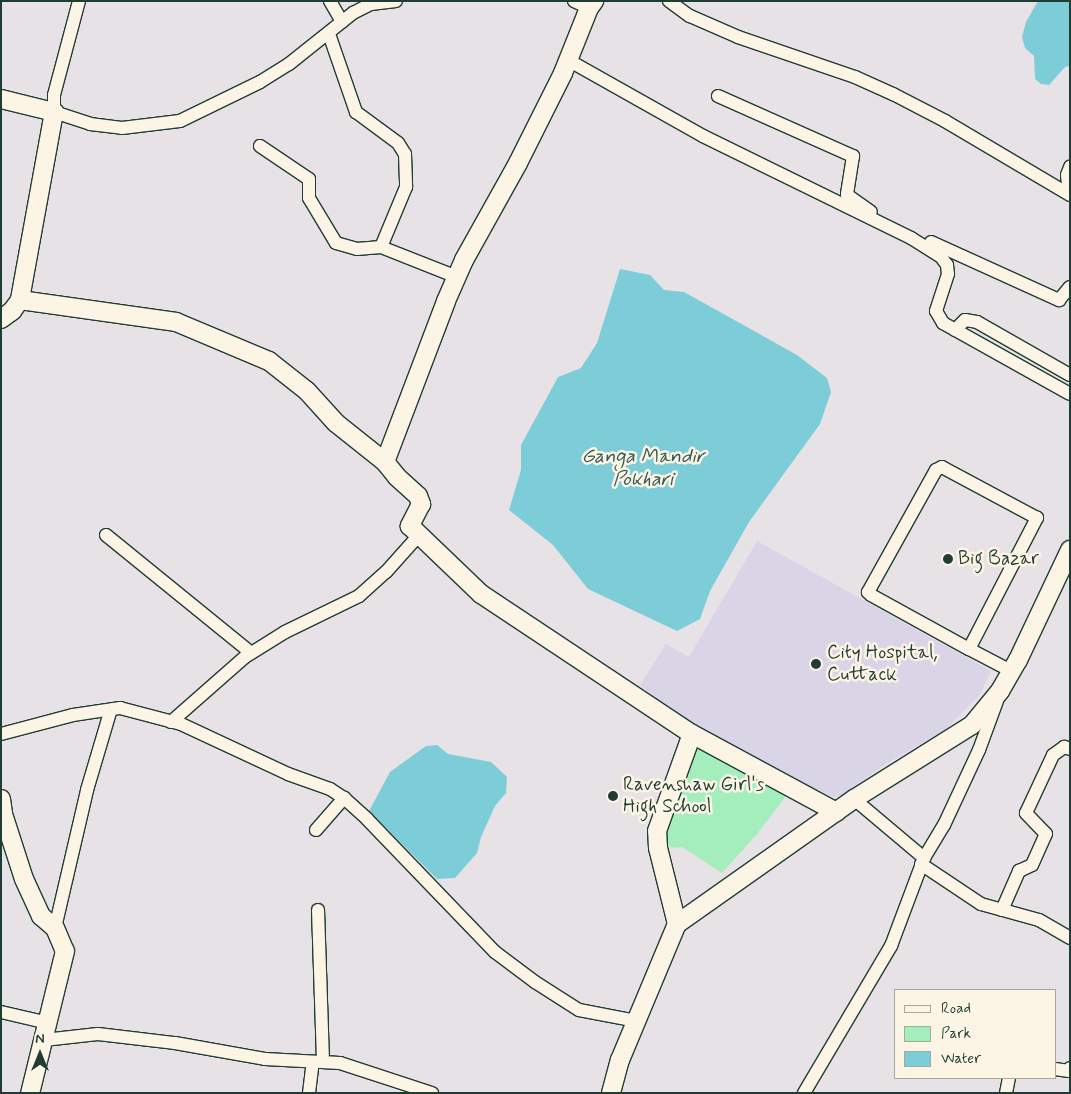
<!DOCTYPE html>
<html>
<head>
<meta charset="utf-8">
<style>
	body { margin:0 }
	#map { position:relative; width:1071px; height:1094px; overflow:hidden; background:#e7e2e6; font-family:Mynerve,sans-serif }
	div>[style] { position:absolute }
	.built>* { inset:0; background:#d9d4e6 }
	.green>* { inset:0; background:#a4edbc }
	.water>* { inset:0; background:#7dcdd8 }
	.roads { filter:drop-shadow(1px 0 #1f3d34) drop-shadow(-1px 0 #1f3d34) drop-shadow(0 1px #1f3d34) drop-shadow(0 -1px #1f3d34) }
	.street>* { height:12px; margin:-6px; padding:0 6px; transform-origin:6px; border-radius:6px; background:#fcf5e5 }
	.secondary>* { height:18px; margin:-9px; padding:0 9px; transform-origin:9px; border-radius:9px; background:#fcf5e5 }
	.dots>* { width:14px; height:14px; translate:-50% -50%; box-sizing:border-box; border:2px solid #fcf5e5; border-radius:50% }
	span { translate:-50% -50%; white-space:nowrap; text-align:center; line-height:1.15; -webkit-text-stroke:5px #fcf5e5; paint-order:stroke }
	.poi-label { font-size:19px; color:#1f3d34 }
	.left { translate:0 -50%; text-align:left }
	.water-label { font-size:20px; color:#325a55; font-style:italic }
	.frame { position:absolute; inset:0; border:2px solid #1f3d34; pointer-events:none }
	.legend { position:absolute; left:894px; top:989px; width:162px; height:90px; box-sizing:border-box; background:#fcf5e5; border:1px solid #a4ab9e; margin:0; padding:6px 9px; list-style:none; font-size:15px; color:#1f3d34 }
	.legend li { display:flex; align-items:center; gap:10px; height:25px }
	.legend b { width:25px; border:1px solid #a4ab9e }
	.north { position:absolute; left:15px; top:1029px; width:50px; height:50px; -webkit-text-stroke:4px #fcf5e5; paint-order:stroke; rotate:0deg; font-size:14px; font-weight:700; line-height:20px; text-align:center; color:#1f3d34 }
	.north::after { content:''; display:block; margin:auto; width:18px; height:22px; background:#1f3d34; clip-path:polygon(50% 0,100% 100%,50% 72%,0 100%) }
</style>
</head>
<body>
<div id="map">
	<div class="built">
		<div style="clip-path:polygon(757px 541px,991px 671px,979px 696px,946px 729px,884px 765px,842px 795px,833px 797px,757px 760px,675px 713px,640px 685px,666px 644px,689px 657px)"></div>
	</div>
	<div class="green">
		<div style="clip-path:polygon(697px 746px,789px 792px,757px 834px,722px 873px,682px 847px,674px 848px,666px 845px,660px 832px)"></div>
	</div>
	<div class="water">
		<div style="clip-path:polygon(1038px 1px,1070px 1px,1070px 66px,1065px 67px,1049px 85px,1041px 84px,1035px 79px,1034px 56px,1025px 48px,1022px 37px,1026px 22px)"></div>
		<div style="clip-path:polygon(620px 269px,650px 275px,664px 290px,684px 292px,797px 355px,827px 378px,831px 392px,820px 424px,749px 522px,710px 591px,700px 619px,677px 631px,588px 589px,553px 545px,509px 510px,521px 470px,521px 445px,558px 377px,581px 368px,597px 343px)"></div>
		<div style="clip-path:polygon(437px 745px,448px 754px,491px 762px,507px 777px,506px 793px,495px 806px,481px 837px,477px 853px,455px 878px,437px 879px,369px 811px,390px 772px,426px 746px)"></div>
	</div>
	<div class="roads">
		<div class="street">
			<div style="left:79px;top:1px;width:97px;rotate:104.9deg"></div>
			<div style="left:54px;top:95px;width:17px;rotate:90deg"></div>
			<div style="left:54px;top:112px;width:38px;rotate:18deg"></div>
			<div style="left:90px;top:124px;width:32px;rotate:7deg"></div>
			<div style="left:122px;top:128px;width:58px;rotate:-6.9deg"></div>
			<div style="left:180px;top:121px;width:89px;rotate:-26deg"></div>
			<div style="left:260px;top:82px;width:34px;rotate:-32deg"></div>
			<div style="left:289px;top:64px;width:82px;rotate:-38.6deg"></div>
			<div style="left:353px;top:13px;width:20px;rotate:-27deg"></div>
			<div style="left:371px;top:4px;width:25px;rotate:-7deg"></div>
			<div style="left:330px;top:1px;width:24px;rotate:60deg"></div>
			<div style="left:574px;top:1px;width:17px;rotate:25deg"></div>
			<div style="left:669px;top:1px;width:26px;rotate:36deg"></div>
			<div style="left:690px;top:16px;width:52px;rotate:23.6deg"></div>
			<div style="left:738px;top:37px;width:124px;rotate:18.9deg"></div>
			<div style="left:855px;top:77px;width:42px;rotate:24.1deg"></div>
			<div style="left:893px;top:94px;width:59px;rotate:27.4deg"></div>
			<div style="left:945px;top:121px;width:145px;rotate:30.6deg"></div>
			<div style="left:329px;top:34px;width:83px;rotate:70.9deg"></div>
			<div style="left:356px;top:112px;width:52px;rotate:36.4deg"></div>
			<div style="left:398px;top:143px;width:13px;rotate:58deg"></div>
			<div style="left:405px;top:154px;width:33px;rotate:88deg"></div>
			<div style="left:406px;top:187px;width:65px;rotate:112.6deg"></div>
			<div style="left:381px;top:247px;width:82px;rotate:21.5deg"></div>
			<div style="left:568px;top:60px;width:155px;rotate:29.4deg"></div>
			<div style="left:703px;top:136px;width:232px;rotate:26.1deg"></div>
			<div style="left:911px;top:238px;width:36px;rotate:32deg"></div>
			<div style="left:941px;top:257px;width:10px;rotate:53deg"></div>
			<div style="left:947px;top:265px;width:9px;rotate:84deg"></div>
			<div style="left:948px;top:274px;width:39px;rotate:108deg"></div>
			<div style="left:936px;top:311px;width:14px;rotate:60deg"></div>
			<div style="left:943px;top:323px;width:145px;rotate:29.2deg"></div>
			<div style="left:718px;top:96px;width:148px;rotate:24deg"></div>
			<div style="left:853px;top:156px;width:39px;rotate:99deg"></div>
			<div style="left:847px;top:195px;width:29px;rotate:35deg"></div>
			<div style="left:260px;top:146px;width:59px;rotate:34deg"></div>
			<div style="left:309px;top:179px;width:19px;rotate:90deg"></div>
			<div style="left:309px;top:198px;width:52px;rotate:59deg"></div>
			<div style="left:336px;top:243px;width:22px;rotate:16deg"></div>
			<div style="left:357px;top:249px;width:24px;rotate:-5deg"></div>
			<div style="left:1069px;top:194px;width:19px;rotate:-96deg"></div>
			<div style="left:1067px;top:175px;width:9px;rotate:-69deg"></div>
			<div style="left:931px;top:242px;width:141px;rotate:24.4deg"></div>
			<div style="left:1059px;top:300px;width:17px;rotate:-50deg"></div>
			<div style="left:955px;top:330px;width:14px;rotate:-45deg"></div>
			<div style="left:965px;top:320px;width:12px;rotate:9deg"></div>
			<div style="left:977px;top:322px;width:107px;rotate:29.7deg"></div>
			<div style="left:106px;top:535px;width:187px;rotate:39.1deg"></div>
			<div style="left:969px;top:649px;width:148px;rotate:-62.6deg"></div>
			<div style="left:1037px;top:518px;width:108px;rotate:-151.8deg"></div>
			<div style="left:942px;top:467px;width:7px;rotate:153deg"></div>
			<div style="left:936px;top:470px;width:140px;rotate:119.1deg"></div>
			<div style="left:868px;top:592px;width:4px;rotate:45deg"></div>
			<div style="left:871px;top:595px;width:112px;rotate:28.9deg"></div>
			<div style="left:969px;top:649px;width:47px;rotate:27.6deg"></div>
			<div style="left:171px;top:722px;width:98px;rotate:-41.3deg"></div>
			<div style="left:245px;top:657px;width:47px;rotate:-32deg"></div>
			<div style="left:285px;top:632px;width:82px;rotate:-25.9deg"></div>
			<div style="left:359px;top:596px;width:36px;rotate:-42deg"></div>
			<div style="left:386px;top:572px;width:50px;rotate:-48.3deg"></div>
			<div style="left:1px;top:734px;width:74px;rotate:-14.8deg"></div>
			<div style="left:73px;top:715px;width:48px;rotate:-8.5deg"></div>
			<div style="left:120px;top:708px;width:63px;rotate:14.7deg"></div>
			<div style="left:181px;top:724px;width:118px;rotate:25deg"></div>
			<div style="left:288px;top:774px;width:45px;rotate:19.7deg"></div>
			<div style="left:330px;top:789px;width:17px;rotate:33deg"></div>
			<div style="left:344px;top:798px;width:31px;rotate:42deg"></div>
			<div style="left:367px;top:819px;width:185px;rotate:46.1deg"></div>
			<div style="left:495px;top:952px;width:50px;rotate:36.9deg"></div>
			<div style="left:535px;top:982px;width:52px;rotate:32.5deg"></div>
			<div style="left:579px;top:1010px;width:58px;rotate:10.9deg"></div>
			<div style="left:854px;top:799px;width:92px;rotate:40.1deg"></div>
			<div style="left:316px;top:830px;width:43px;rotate:-48.8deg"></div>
			<div style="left:921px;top:864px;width:72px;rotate:33.7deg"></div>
			<div style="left:981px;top:904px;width:60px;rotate:15.4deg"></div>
			<div style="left:1039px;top:920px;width:36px;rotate:30deg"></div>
			<div style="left:318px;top:910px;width:152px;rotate:88.1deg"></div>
			<div style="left:1002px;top:910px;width:43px;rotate:-66.4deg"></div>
			<div style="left:1019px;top:871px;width:14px;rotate:-25deg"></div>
			<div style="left:1032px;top:865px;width:34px;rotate:-66deg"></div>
			<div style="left:1046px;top:834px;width:29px;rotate:-134deg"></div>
			<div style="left:1026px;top:813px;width:64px;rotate:-65deg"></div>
			<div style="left:1053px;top:755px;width:14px;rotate:-36deg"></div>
			<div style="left:1064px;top:747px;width:6px;rotate:18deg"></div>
			<div style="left:55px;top:928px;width:142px;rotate:-76.9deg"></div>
			<div style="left:87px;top:790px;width:84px;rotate:-73.5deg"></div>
			<div style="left:1px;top:1012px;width:48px;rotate:13.2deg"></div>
			<div style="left:44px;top:1040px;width:54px;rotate:-6.3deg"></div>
			<div style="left:98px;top:1034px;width:78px;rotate:6.7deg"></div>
			<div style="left:175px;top:1043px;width:91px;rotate:10.1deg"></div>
			<div style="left:265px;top:1059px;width:75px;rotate:3.1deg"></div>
			<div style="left:340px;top:1063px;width:97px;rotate:18.1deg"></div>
			<div style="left:1055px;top:1069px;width:14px;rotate:8deg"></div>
			<div style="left:1069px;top:1071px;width:3px;rotate:-72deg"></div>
			<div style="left:309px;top:1093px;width:31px;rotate:-83deg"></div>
			<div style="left:804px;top:1093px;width:171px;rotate:-59.4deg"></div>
			<div style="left:891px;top:946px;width:94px;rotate:-69.4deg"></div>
			<div style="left:924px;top:858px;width:39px;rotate:-59deg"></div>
			<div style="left:944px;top:825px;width:83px;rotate:-65deg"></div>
			<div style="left:979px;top:750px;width:52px;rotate:-69.8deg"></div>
			<div style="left:1006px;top:1093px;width:15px;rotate:-79deg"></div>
		</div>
		<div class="secondary">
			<div style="left:1px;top:99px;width:55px;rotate:13.8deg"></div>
			<div style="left:54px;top:112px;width:191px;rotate:100.3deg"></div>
			<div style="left:20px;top:300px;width:158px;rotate:8deg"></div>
			<div style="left:176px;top:322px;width:101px;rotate:22.8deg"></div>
			<div style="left:269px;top:361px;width:48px;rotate:38.3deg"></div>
			<div style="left:307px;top:391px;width:43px;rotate:47.8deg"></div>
			<div style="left:336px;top:423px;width:63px;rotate:38.5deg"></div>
			<div style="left:385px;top:462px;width:19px;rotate:51deg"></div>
			<div style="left:397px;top:477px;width:28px;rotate:42deg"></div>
			<div style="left:418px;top:496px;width:9px;rotate:69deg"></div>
			<div style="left:421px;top:504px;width:25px;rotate:117deg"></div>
			<div style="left:410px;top:526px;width:98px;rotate:43.8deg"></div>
			<div style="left:481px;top:594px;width:253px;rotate:33.6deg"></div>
			<div style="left:692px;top:734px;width:164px;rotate:28.4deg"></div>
			<div style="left:1px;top:319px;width:14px;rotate:-36deg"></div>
			<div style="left:12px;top:311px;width:14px;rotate:-54deg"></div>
			<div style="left:385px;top:462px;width:172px;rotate:-69.2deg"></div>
			<div style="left:446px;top:301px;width:45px;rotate:-66.3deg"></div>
			<div style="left:464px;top:260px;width:111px;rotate:-60.9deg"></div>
			<div style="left:518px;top:163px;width:101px;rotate:-63.4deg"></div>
			<div style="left:563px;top:73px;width:70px;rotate:-68.2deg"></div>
			<div style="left:589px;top:8px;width:9px;rotate:-54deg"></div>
			<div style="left:1px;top:799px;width:15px;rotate:82deg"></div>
			<div style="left:3px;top:814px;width:68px;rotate:72.1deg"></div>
			<div style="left:24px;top:879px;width:41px;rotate:65.3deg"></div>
			<div style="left:41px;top:916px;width:18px;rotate:41deg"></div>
			<div style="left:55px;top:928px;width:25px;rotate:67deg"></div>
			<div style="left:65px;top:951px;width:146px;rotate:103.8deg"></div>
			<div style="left:677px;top:924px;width:78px;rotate:-104deg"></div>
			<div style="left:658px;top:848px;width:17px;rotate:-93deg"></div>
			<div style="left:657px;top:831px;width:103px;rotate:-70.2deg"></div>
			<div style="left:611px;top:1093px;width:34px;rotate:-75deg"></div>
			<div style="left:620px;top:1060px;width:147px;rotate:-67.3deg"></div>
			<div style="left:677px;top:924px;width:217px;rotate:-35.2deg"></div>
			<div style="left:854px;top:799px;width:139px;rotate:-32.1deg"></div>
			<div style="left:972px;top:725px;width:44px;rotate:-50.5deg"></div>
			<div style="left:1000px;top:691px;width:36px;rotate:-60deg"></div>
			<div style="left:1018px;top:660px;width:122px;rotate:-64.7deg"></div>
		</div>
	</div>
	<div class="dots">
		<div style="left:948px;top:559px;background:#1f3d34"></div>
		<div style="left:816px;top:664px;background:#1f3d34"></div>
		<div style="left:613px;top:796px;background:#1f3d34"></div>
	</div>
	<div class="poi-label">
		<span class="left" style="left:958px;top:559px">Big Bazar</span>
		<span class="left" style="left:827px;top:664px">City Hospital,<br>Cuttack</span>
		<span class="left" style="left:623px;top:796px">Ravenshaw Girl's<br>High School</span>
	</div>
	<div class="water-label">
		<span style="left:643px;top:468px">Ganga Mandir<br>Pokhari</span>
	</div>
	<div class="frame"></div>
	<ul class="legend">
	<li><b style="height:6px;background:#fcf5e5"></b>Road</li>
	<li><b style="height:14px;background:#a4edbc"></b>Park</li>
	<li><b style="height:14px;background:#7dcdd8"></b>Water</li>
	</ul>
	<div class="north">N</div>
</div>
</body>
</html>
